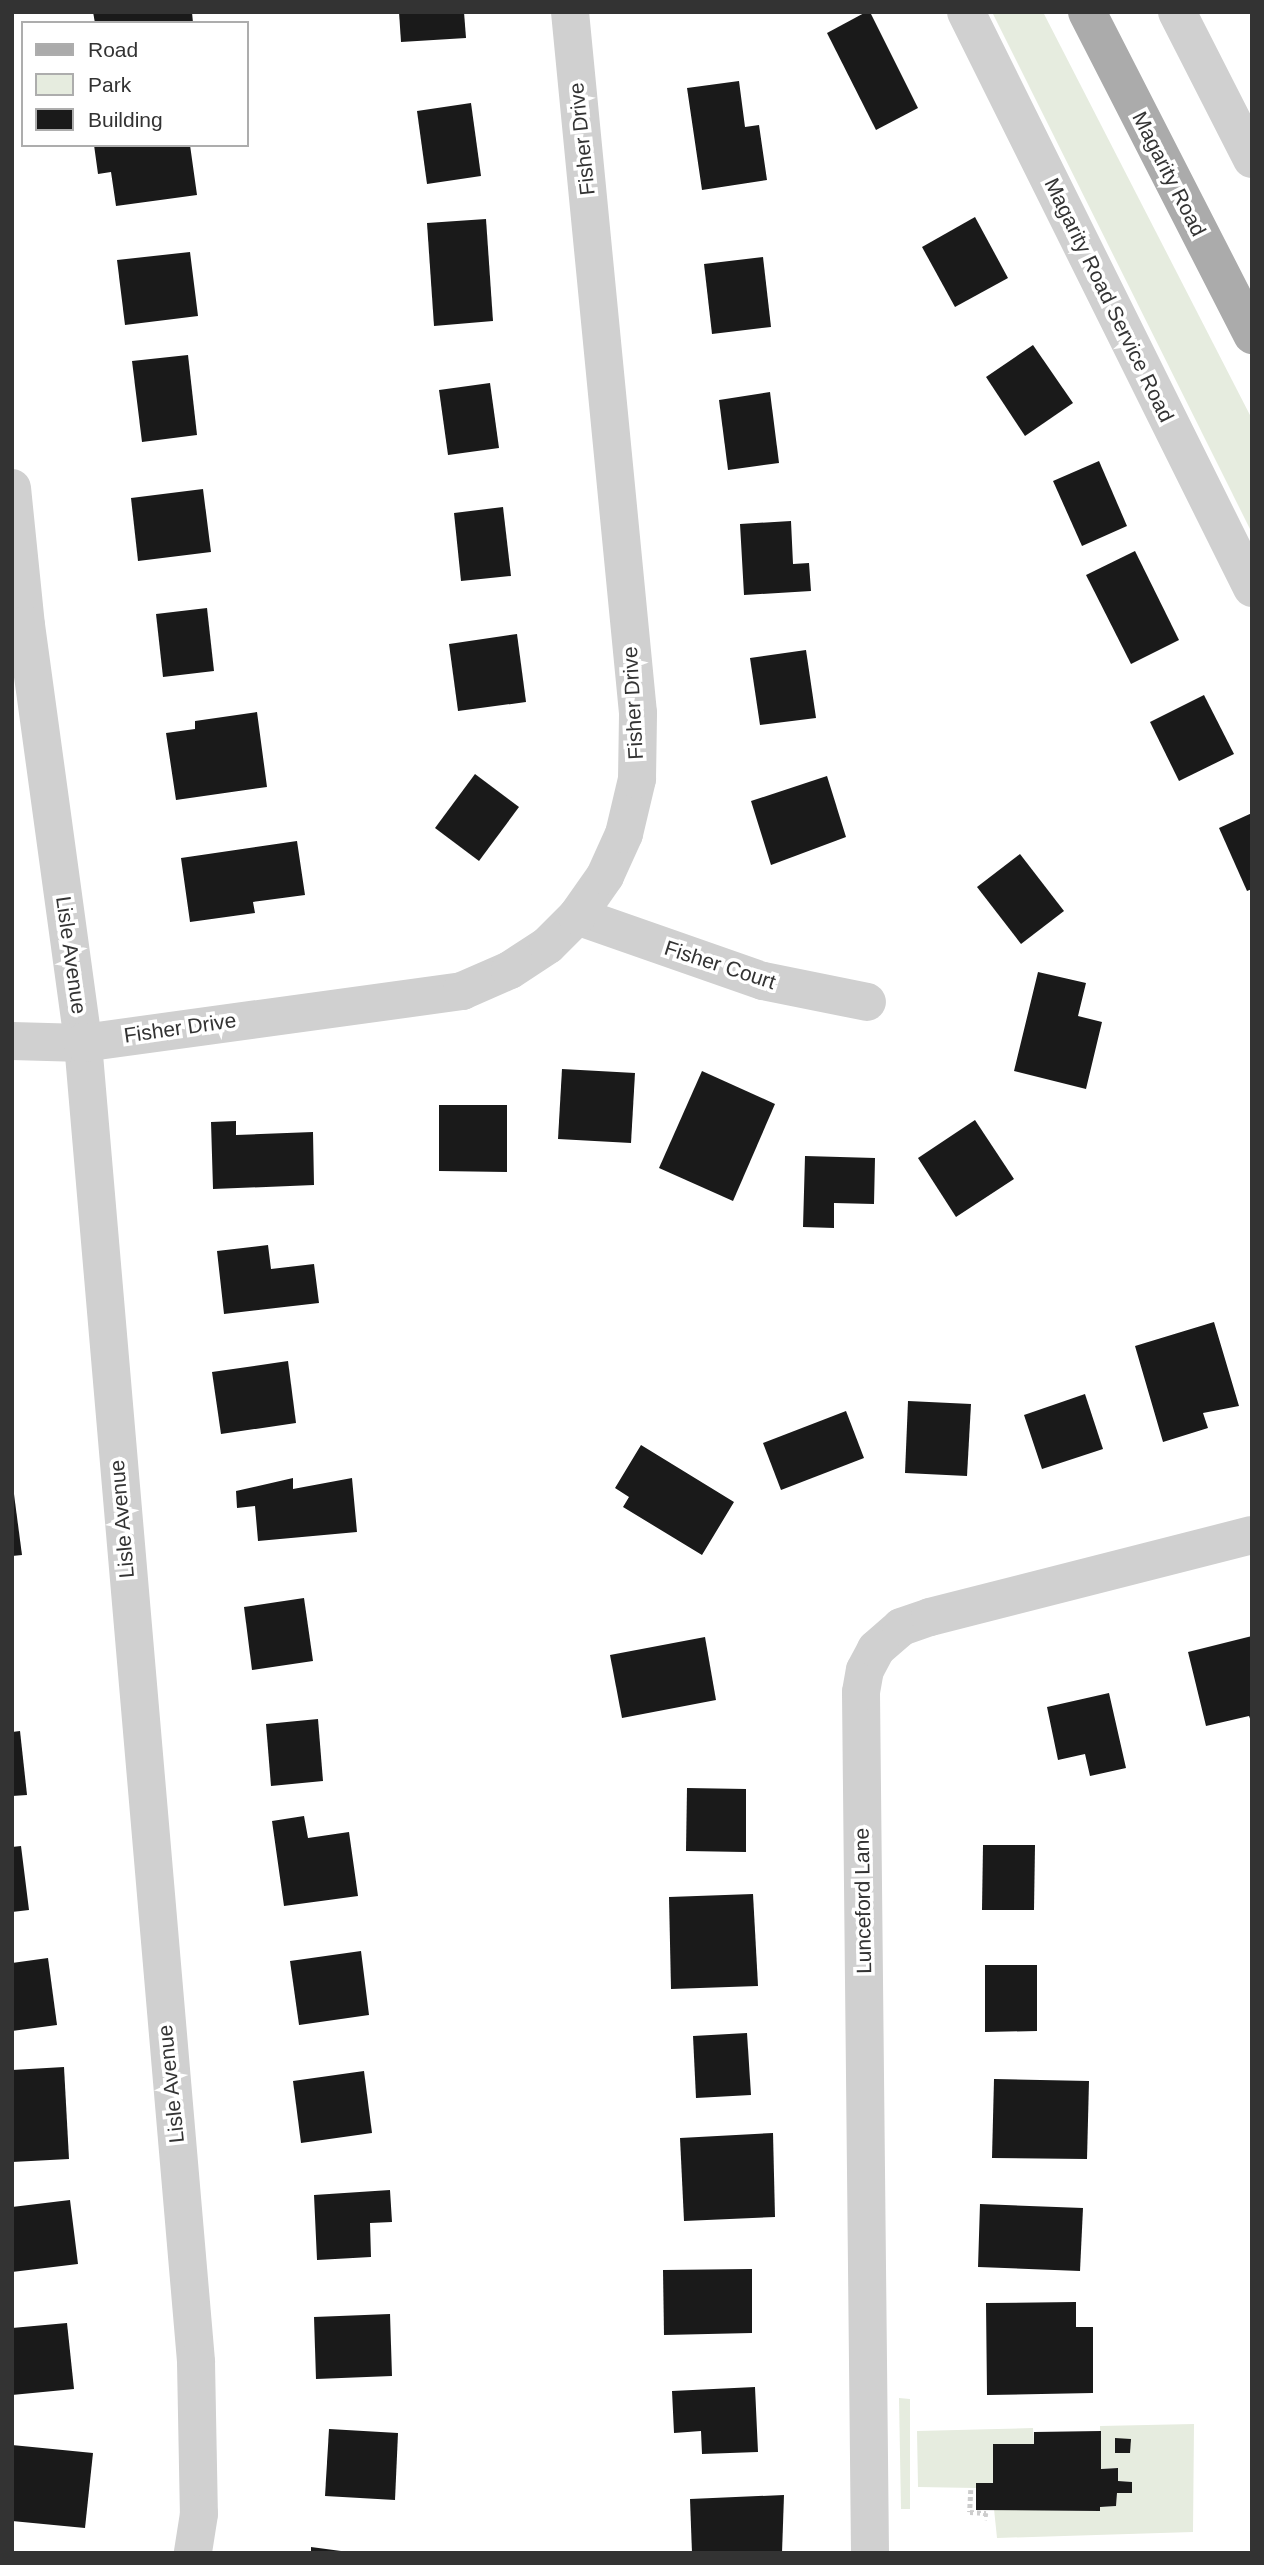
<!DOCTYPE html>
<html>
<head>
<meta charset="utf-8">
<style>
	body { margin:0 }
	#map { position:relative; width:1264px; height:2565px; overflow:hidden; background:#fff; font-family:Helvetica,sans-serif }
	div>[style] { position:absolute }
	.green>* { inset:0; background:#e6ecdf }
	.building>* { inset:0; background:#1a1a1a }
	.path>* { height:4.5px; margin-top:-2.25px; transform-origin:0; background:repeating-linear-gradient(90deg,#cdcdcd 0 3.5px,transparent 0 7px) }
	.minor>* { height:38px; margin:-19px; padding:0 19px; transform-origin:19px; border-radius:19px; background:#d0d0d0 }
	.major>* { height:38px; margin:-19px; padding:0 19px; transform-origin:19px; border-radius:19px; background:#ababab }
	span { translate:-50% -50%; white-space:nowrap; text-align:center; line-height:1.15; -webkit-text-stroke:7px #fff; paint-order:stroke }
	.street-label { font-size:21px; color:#333 }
	.frame { position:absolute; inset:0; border:14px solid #333; pointer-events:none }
	.legend { position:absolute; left:21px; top:21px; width:228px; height:126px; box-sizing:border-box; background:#fff; border:2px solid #adadad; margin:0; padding:9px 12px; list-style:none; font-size:21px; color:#333 }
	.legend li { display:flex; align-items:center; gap:14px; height:35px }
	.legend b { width:35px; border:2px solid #adadad }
</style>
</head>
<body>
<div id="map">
	<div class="green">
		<div style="clip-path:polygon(992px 12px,1043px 12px,1252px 419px,1252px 533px)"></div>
		<div style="clip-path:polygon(899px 2398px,910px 2399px,910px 2509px,901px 2509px)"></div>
		<div style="clip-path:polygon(1194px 2424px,1193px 2532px,997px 2538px,994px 2509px,1099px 2511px,1100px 2507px,1116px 2506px,1117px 2493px,1132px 2493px,1131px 2482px,1118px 2481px,1117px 2468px,1101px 2469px,1100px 2426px)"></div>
		<div style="clip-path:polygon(1033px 2428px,1034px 2444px,993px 2444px,993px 2483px,976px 2483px,976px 2488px,918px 2487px,917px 2431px)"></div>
	</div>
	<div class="building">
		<div style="clip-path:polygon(93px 12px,192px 12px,193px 23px,95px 23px)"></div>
		<div style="clip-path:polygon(399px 12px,464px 12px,466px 38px,401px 42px)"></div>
		<div style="clip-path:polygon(866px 12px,870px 12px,918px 108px,876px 130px,827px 33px)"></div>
		<div style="clip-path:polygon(739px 81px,745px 127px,759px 125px,767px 180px,702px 190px,687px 88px)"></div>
		<div style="clip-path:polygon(471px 103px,481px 176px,427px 184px,417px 111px)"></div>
		<div style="clip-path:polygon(94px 145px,190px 145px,197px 195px,116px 206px,111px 172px,98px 174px)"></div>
		<div style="clip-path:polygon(975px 217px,1008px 278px,955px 307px,922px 247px)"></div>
		<div style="clip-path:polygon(486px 219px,493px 321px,434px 326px,427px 223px)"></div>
		<div style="clip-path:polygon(190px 252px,198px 316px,125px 325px,117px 260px)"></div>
		<div style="clip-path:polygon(763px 257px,771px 327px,712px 334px,704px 264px)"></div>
		<div style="clip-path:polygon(1033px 345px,1073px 403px,1025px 436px,986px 377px)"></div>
		<div style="clip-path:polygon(188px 355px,197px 435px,142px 442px,132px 361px)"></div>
		<div style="clip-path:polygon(490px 383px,499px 448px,448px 455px,439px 390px)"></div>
		<div style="clip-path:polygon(770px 392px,779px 463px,728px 470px,719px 400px)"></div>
		<div style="clip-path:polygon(1099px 461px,1127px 526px,1082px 546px,1053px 481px)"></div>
		<div style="clip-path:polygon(203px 489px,211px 552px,138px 561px,131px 498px)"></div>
		<div style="clip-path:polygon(503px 507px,511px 576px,461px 581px,454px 513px)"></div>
		<div style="clip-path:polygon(791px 521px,793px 564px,809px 563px,811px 591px,744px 595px,740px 524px)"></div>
		<div style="clip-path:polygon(1135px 551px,1179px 640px,1131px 664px,1086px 575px)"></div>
		<div style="clip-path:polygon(207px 608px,214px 671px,163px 677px,156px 614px)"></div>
		<div style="clip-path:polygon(517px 634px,526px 702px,458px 711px,449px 644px)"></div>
		<div style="clip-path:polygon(806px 650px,816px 718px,760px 725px,750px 658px)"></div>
		<div style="clip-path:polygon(1204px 695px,1234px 754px,1179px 781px,1150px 722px)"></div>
		<div style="clip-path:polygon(257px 712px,267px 787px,176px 800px,166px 733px,195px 729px,195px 721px)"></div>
		<div style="clip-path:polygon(475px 774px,519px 807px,479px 861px,435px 828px)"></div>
		<div style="clip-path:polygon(827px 776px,846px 837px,771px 865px,751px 801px)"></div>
		<div style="clip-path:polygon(1252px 813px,1252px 889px,1247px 891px,1219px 828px)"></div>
		<div style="clip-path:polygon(297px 841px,305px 895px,253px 902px,255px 913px,190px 922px,181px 858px)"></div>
		<div style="clip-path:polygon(1020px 854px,1064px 911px,1021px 944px,977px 887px)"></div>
		<div style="clip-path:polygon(1038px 972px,1086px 983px,1078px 1016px,1102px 1022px,1086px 1089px,1014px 1071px)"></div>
		<div style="clip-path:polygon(562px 1069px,635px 1073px,631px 1143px,558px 1139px)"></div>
		<div style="clip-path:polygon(702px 1071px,775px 1104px,733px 1201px,659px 1168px)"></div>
		<div style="clip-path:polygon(439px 1105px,507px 1105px,507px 1172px,439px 1171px)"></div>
		<div style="clip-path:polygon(975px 1120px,1014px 1179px,956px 1217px,918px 1158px)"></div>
		<div style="clip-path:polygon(236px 1121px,236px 1135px,313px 1132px,314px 1185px,213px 1189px,211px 1122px)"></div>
		<div style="clip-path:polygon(805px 1156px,875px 1158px,874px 1204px,834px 1203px,834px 1228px,803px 1227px)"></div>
		<div style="clip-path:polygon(268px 1245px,271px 1269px,314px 1264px,319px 1303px,224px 1314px,217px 1251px)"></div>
		<div style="clip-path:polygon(1214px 1322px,1239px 1406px,1203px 1413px,1208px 1428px,1163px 1442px,1135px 1346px)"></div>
		<div style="clip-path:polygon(288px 1361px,296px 1423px,221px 1434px,212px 1372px)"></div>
		<div style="clip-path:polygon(1085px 1394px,1103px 1449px,1042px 1469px,1024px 1415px)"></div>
		<div style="clip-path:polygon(908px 1401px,971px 1404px,967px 1476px,905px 1473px)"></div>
		<div style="clip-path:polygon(846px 1411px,864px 1458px,781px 1490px,763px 1443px)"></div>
		<div style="clip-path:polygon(641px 1445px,734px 1502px,702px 1555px,623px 1507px,629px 1497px,615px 1488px)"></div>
		<div style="clip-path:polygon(293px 1478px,293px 1489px,352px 1478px,357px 1532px,258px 1541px,255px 1506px,237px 1508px,236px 1491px)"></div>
		<div style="clip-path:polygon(12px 1479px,22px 1555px,12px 1556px)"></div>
		<div style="clip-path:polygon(304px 1598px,313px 1661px,252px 1670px,244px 1607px)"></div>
		<div style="clip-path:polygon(1252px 1636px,1252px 1724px,1249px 1716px,1206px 1726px,1188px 1652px)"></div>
		<div style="clip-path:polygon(705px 1637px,716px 1700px,622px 1718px,610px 1655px)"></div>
		<div style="clip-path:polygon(1109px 1693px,1126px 1768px,1090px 1776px,1085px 1754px,1058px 1760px,1047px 1707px)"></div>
		<div style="clip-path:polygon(318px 1719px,323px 1781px,271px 1786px,266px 1724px)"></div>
		<div style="clip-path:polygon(20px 1731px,27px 1795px,12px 1796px,12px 1732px)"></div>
		<div style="clip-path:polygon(687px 1788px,746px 1789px,746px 1852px,686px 1851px)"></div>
		<div style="clip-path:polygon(304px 1816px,308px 1838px,349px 1832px,358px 1896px,284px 1906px,272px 1821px)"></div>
		<div style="clip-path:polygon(983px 1845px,1035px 1845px,1034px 1910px,982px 1910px)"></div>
		<div style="clip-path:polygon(21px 1846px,29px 1910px,12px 1912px,12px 1847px)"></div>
		<div style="clip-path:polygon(753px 1894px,758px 1986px,671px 1989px,669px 1897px)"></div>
		<div style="clip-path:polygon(361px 1951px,369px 2015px,299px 2025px,290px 1961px)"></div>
		<div style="clip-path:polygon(48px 1958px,57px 2025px,12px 2031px,12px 1963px)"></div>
		<div style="clip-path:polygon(985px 1965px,1037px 1965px,1037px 2031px,985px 2032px)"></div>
		<div style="clip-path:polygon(747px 2033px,751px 2095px,696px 2098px,693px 2036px)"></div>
		<div style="clip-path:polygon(64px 2067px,69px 2159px,12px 2162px,12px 2070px)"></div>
		<div style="clip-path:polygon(364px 2071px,372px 2133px,301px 2143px,293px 2081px)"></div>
		<div style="clip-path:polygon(994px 2079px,1089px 2081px,1087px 2159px,992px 2158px)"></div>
		<div style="clip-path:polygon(773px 2133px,775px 2217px,684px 2221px,680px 2138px)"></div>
		<div style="clip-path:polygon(390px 2190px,392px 2222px,370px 2223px,371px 2257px,317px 2260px,314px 2195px)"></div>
		<div style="clip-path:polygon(70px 2200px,78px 2264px,12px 2272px,12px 2207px)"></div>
		<div style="clip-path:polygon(980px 2204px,1083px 2208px,1080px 2271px,978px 2267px)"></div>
		<div style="clip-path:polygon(752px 2269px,752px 2333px,664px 2335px,663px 2270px)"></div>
		<div style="clip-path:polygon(1076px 2302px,1076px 2327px,1093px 2327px,1093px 2393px,987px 2395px,986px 2303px)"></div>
		<div style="clip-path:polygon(390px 2314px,392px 2376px,316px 2379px,314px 2317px)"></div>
		<div style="clip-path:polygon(67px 2323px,74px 2389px,12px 2395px,12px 2328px)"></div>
		<div style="clip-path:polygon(755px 2387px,758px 2452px,702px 2454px,701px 2431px,674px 2433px,672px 2391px)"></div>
		<div style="clip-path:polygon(329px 2429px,398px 2433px,395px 2500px,325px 2496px)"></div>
		<div style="clip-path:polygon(1101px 2431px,1101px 2469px,1118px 2468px,1118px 2481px,1132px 2482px,1132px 2493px,1117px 2493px,1116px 2506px,1100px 2507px,1100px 2511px,976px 2510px,976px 2483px,993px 2483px,993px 2444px,1034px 2444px,1034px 2432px)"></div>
		<div style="clip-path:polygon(1115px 2438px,1131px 2439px,1130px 2453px,1115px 2453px)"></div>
		<div style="clip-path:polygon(12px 2445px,93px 2453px,85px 2528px,12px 2521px)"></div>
		<div style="clip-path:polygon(784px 2495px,782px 2553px,692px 2553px,690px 2499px)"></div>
		<div style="clip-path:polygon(311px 2547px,341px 2551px,341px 2553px,311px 2553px)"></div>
	</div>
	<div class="path">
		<div style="left:971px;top:2490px;width:22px;rotate:93deg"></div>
		<div style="left:970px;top:2512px;width:16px;rotate:4deg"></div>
		<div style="left:986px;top:2513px;width:7px;rotate:98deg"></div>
	</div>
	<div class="minor">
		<div style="left:966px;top:12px;width:643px;rotate:63.59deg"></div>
		<div style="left:1177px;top:12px;width:165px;rotate:63deg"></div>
		<div style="left:12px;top:488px;width:138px;rotate:84.2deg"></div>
		<div style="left:26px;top:625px;width:422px;rotate:82.2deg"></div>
		<div style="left:83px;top:1043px;width:1324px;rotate:85.1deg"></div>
		<div style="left:196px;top:2362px;width:152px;rotate:88.9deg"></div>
		<div style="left:199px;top:2514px;width:39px;rotate:99deg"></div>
		<div style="left:577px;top:916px;width:197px;rotate:19.3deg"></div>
		<div style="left:763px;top:981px;width:106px;rotate:11.4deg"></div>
		<div style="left:12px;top:1041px;width:71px;rotate:1.6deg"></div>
		<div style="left:83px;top:1043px;width:383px;rotate:-7.8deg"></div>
		<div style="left:462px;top:991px;width:52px;rotate:-23.6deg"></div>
		<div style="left:510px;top:970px;width:45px;rotate:-33.3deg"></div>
		<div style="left:548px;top:945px;width:41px;rotate:-45deg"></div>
		<div style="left:577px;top:916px;width:49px;rotate:-55deg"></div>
		<div style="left:605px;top:876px;width:46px;rotate:-65.7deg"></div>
		<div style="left:624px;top:834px;width:57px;rotate:-76.7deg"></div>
		<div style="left:637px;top:779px;width:66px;rotate:-89.1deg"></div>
		<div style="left:638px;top:713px;width:704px;rotate:-95.54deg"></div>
		<div style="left:870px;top:2553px;width:861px;rotate:-90.6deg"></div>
		<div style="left:861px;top:1692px;width:22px;rotate:-80deg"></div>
		<div style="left:865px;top:1670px;width:24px;rotate:-62deg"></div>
		<div style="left:876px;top:1649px;width:33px;rotate:-41deg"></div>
		<div style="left:901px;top:1627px;width:31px;rotate:-19deg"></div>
		<div style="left:930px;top:1617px;width:332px;rotate:-14.3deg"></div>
	</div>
	<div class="major">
		<div style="left:1087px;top:12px;width:363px;rotate:62.9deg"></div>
	</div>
	<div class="street-label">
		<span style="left:582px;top:139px;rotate:-96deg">Fisher Drive</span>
		<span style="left:1169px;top:174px;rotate:63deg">Magarity Road</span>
		<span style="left:1109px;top:300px;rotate:64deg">Magarity Road Service Road</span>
		<span style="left:633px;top:703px;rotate:-93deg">Fisher Drive</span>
		<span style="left:71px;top:955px;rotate:82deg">Lisle Avenue</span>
		<span style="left:720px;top:965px;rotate:18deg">Fisher Court</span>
		<span style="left:180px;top:1028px;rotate:-8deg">Fisher Drive</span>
		<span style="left:122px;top:1519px;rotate:-95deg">Lisle Avenue</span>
		<span style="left:863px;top:1901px;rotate:-91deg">Lunceford Lane</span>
		<span style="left:171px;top:2084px;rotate:-96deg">Lisle Avenue</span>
	</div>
	<div class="frame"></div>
	<ul class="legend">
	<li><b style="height:9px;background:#ababab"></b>Road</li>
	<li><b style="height:19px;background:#e6ecdf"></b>Park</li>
	<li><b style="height:19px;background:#1a1a1a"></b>Building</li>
	</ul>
</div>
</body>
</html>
